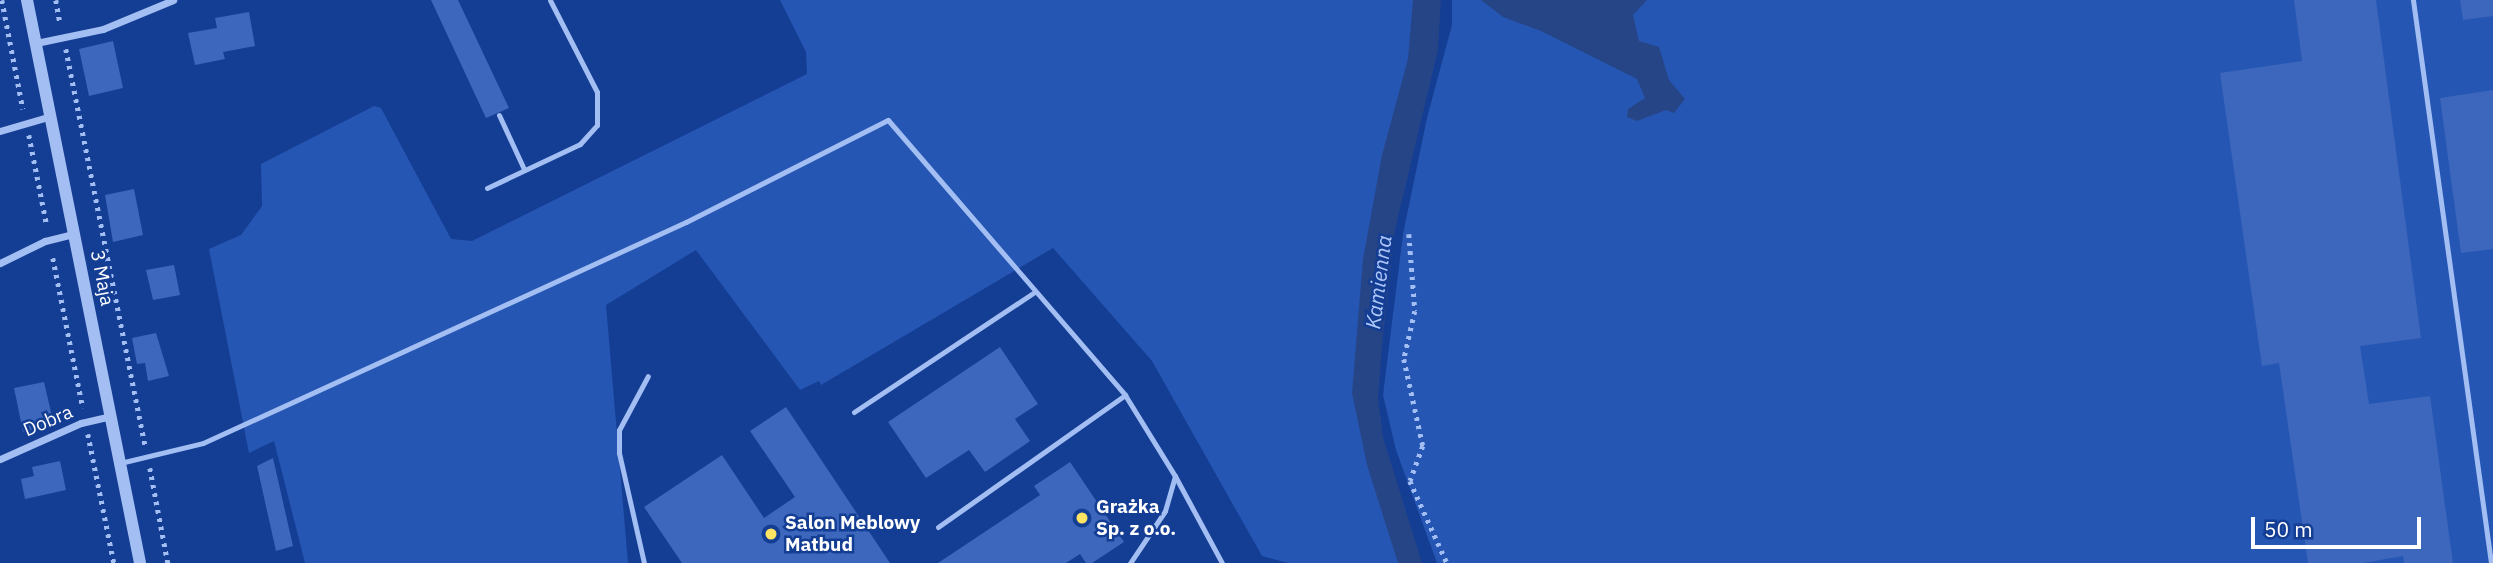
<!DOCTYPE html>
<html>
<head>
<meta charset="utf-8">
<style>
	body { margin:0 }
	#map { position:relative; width:2493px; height:563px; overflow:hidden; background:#143d94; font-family:"IBM Plex Sans",sans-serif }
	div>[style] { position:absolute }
	.green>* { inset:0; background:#2656b3 }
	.water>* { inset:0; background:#264587 }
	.building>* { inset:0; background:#3c67bc }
	.path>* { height:4.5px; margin-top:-2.25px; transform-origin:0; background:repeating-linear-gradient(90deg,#a3bef2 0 3.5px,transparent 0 8.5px) }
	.service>* { height:5px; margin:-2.5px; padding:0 2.5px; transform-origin:2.5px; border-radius:2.5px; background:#a3bef2 }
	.minor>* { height:7px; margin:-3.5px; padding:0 3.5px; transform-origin:3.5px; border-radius:3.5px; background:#a3bef2 }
	.tertiary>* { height:12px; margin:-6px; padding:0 6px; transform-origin:6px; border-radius:6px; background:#a3bef2 }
	.dots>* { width:19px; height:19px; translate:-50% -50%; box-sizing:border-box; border:4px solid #143d94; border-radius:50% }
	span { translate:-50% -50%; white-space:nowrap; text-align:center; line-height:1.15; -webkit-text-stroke:5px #143d94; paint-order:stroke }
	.street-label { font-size:19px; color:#fff }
	.poi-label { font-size:19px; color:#fff; font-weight:700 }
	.left { translate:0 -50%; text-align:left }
	.water-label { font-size:21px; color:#afc8f9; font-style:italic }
	.scale { position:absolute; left:2251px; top:517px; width:170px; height:32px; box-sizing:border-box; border:4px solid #fff; border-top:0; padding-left:9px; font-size:21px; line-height:24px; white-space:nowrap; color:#fff; -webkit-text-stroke:5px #143d94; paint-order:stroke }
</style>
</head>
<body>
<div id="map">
	<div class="green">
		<div style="clip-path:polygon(780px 0,1423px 0,1362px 400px,1409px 563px,1288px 563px,1262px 556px,1152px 361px,1053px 248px,821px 385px,819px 381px,800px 390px,696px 250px,606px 305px,628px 563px,305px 563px,274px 441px,249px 453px,209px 249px,241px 235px,262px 206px,261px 164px,374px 106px,381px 108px,451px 239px,472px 241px,807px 74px,806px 52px)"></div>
		<div style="clip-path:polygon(1452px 0,2493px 0,2493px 563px,1437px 563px,1396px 450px,1383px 395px,1403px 234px,1427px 118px,1452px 25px)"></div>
	</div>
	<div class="water">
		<div style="clip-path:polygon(1413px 0,1441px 0,1438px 50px,1395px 230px,1382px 346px,1378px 398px,1383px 437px,1422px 563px,1398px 563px,1367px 465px,1352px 393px,1363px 259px,1382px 155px,1408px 59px)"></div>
		<div style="clip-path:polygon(1481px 0,1647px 0,1633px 15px,1639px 41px,1659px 47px,1669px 80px,1685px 99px,1674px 113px,1666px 110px,1637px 121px,1627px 117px,1628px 109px,1645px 98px,1637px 79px,1541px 31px,1503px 17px)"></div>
	</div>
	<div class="building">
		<div style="clip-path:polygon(431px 0,458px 0,509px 108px,486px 118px)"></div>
		<div style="clip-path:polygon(2294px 0,2376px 0,2421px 338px,2360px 346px,2369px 404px,2430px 396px,2453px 563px,2404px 563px,2403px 556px,2363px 563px,2308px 563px,2279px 363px,2262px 366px,2220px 73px,2302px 61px)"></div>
		<div style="clip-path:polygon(2460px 0,2493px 0,2493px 16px,2463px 20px)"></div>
		<div style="clip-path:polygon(249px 12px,255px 46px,223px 52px,225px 59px,195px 65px,188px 33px,217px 28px,215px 18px)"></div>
		<div style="clip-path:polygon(113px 41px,123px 88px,89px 96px,79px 49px)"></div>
		<div style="clip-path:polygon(2493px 90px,2493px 249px,2461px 253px,2440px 98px)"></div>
		<div style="clip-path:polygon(134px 189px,143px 235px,113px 242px,105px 195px)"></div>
		<div style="clip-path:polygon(174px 265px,180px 295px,153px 300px,146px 270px)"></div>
		<div style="clip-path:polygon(156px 333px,169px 376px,148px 381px,145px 363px,137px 364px,132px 338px)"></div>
		<div style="clip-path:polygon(1000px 347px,1038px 404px,1015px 419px,1030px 441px,985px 472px,969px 450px,926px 478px,888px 422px)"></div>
		<div style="clip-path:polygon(44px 382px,54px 425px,23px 432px,14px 388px)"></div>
		<div style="clip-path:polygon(786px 407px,890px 563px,682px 563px,644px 507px,722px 455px,764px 518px,795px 497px,750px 431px)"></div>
		<div style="clip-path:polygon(273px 458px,293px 546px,276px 551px,257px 466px)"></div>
		<div style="clip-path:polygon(60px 461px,66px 490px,25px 499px,21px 479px,34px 476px,32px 467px)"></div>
		<div style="clip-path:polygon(1070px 462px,1124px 542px,1092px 563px,1086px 563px,1080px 554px,1066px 563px,938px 563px,1040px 495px,1034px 486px)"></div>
	</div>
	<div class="path">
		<div style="left:2px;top:0;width:111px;rotate:79.1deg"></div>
		<div style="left:56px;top:0;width:23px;rotate:80deg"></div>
		<div style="left:66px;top:49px;width:404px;rotate:78.7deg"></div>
		<div style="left:29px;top:135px;width:93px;rotate:78.8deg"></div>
		<div style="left:1409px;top:234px;width:77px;rotate:85.5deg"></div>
		<div style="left:1415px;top:311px;width:49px;rotate:102.9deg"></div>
		<div style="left:1404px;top:359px;width:89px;rotate:77.7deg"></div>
		<div style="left:1423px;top:446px;width:37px;rotate:110deg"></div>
		<div style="left:1410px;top:481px;width:90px;rotate:65.7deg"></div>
		<div style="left:53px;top:258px;width:153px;rotate:78.7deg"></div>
		<div style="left:88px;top:434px;width:132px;rotate:78.6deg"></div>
		<div style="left:150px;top:468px;width:97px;rotate:79.3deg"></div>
	</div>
	<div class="service">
		<div style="left:2413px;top:0;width:568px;rotate:82.11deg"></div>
		<div style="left:499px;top:115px;width:60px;rotate:65.2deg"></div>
		<div style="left:487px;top:188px;width:103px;rotate:-25.3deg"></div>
		<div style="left:580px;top:144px;width:25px;rotate:-48deg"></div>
		<div style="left:597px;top:125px;width:33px;rotate:-90deg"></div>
		<div style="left:597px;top:92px;width:103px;rotate:-117.1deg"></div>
		<div style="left:854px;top:412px;width:215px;rotate:-33.6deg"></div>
		<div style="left:120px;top:463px;width:85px;rotate:-13.5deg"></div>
		<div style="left:203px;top:443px;width:531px;rotate:-24.59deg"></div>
		<div style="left:686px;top:222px;width:226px;rotate:-26.8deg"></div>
		<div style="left:888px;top:120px;width:363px;rotate:49.2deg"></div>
		<div style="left:1125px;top:395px;width:95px;rotate:58.3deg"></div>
		<div style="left:1175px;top:476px;width:36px;rotate:106deg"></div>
		<div style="left:1165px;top:511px;width:63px;rotate:123.9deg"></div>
		<div style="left:1175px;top:476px;width:99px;rotate:61.6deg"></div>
		<div style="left:938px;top:527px;width:229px;rotate:-35.2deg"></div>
		<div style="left:644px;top:563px;width:113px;rotate:-102.8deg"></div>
		<div style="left:619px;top:453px;width:23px;rotate:-90deg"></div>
		<div style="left:619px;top:430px;width:61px;rotate:-61.8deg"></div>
	</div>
	<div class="minor">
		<div style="left:36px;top:43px;width:68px;rotate:-11.8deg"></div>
		<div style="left:103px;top:29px;width:76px;rotate:-22.5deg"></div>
		<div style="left:0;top:131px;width:53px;rotate:-16.4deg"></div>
		<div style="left:0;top:263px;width:50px;rotate:-26.1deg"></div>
		<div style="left:45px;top:241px;width:30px;rotate:-14deg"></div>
		<div style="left:0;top:459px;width:89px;rotate:-24deg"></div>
		<div style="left:81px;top:423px;width:31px;rotate:-13deg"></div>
	</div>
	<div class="tertiary">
		<div style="left:27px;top:0;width:574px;rotate:78.65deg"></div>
	</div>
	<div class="dots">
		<div style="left:1082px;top:518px;background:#ffe464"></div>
		<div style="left:771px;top:534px;background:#ffe464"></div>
	</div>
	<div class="street-label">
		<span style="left:102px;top:278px;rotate:79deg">3 Maja</span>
		<span style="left:48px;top:421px;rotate:-23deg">Dobra</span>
	</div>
	<div class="poi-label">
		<span class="left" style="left:1096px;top:518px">Grażka<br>Sp. z o.o.</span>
		<span class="left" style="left:785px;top:534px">Salon Meblowy<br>Matbud</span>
	</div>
	<div class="water-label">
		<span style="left:1378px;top:282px;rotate:-83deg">Kamienna</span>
	</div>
	<div class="scale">50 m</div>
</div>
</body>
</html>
